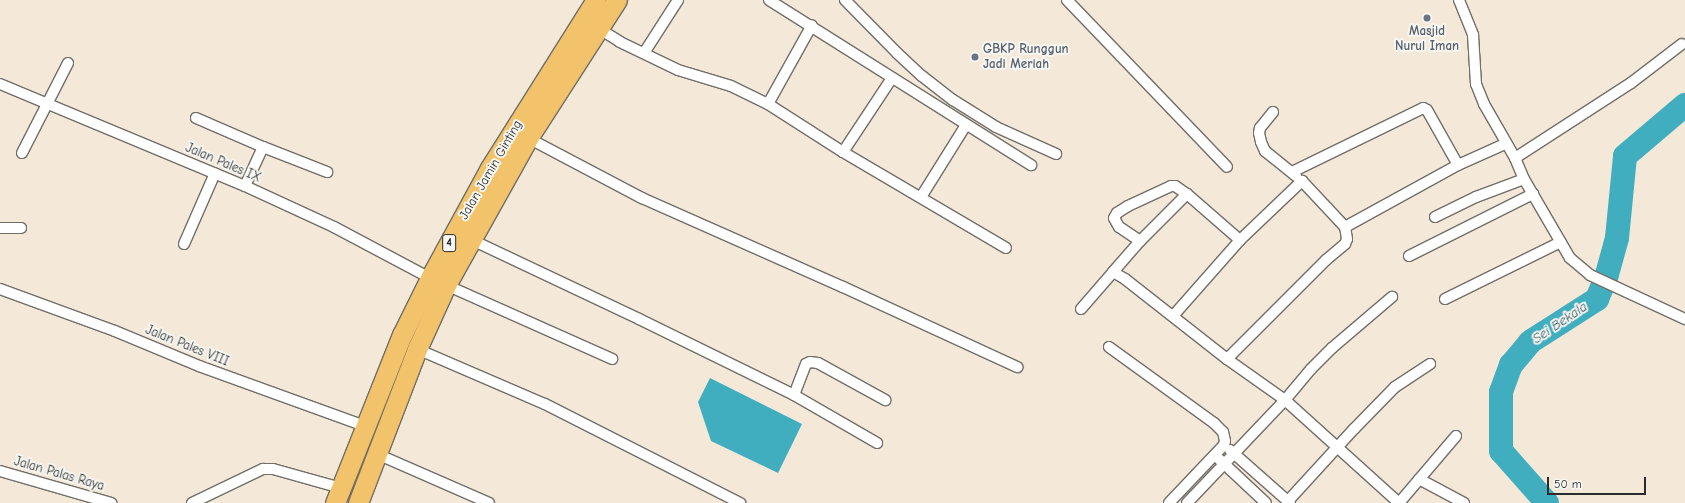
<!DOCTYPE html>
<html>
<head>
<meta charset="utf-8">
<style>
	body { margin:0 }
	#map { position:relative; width:1685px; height:503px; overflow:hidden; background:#f4e9d8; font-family:"Comic Neue",sans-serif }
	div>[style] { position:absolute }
	.water>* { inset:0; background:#41aebf }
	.river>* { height:24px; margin:-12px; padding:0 12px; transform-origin:12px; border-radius:12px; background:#41aebf }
	.roads { filter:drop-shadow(1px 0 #716e68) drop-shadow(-1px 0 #716e68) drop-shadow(0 1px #716e68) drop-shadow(0 -1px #716e68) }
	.street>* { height:10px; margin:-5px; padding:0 5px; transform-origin:5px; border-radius:5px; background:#fff }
	.highway>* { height:19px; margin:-9.5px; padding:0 9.5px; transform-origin:9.5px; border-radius:9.5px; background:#f2c36a }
	.dots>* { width:11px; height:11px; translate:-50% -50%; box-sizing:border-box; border:2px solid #f6f6f2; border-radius:50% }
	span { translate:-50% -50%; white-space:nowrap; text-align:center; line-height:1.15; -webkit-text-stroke:4px #f6f6f2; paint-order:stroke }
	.shield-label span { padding:1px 3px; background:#f6f6f2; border:1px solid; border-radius:3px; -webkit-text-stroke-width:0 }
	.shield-label { font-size:12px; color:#2b2b2b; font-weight:700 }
	.worship-label { font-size:13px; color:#5b616d; font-weight:700 }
	.left { translate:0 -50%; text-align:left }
	.street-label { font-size:13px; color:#2b2b2b }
	.water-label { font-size:14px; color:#345f66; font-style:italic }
	.scale { position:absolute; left:1547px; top:477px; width:99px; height:18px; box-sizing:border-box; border:2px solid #2b2b2b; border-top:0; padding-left:5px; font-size:12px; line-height:14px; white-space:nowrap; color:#2b2b2b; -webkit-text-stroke:3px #f6f6f2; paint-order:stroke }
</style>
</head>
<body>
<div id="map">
	<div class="water">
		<div style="clip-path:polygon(710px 378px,802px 424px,778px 473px,711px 441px,698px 402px)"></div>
	</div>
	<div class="river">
		<div style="left:1547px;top:503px;width:69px;rotate:-131.5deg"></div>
		<div style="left:1501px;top:451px;width:59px;rotate:-90deg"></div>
		<div style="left:1501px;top:392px;width:29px;rotate:-70deg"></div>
		<div style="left:1511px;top:365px;width:30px;rotate:-50deg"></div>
		<div style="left:1530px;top:342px;width:80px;rotate:-32.7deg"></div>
		<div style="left:1597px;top:299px;width:23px;rotate:-67deg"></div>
		<div style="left:1606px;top:278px;width:41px;rotate:-74.6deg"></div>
		<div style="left:1617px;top:238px;width:82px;rotate:-84.4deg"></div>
		<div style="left:1625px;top:156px;width:79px;rotate:-40.4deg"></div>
	</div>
	<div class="roads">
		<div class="street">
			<div style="left:769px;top:0;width:310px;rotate:32.2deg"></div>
			<div style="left:845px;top:0;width:74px;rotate:45.5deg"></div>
			<div style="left:897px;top:53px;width:34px;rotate:43deg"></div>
			<div style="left:922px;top:76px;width:39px;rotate:38deg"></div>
			<div style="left:953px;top:100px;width:51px;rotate:32.1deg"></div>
			<div style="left:996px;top:127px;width:66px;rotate:24.2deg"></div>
			<div style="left:1067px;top:0;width:231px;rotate:46.2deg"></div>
			<div style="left:1459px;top:0;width:38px;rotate:68deg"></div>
			<div style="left:1473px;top:35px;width:49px;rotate:86.5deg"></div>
			<div style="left:1476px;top:84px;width:22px;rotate:68deg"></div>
			<div style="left:1484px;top:104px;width:62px;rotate:60.1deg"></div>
			<div style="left:1515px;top:158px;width:23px;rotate:67deg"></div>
			<div style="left:1524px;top:179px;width:91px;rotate:59.8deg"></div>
			<div style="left:1570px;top:258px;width:26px;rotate:40deg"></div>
			<div style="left:1590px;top:275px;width:105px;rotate:24.9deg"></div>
			<div style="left:598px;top:28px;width:26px;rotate:32deg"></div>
			<div style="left:620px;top:42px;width:64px;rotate:25.8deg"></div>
			<div style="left:678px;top:70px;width:55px;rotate:16.8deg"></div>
			<div style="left:731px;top:86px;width:41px;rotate:25.9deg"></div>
			<div style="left:768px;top:104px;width:89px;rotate:32.6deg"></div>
			<div style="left:843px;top:152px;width:189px;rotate:30.5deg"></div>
			<div style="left:644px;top:53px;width:63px;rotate:-57.3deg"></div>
			<div style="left:0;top:84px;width:265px;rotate:22.6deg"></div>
			<div style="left:245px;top:186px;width:98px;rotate:24.7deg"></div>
			<div style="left:334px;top:227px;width:109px;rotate:28deg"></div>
			<div style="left:768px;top:104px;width:90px;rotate:-60.9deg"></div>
			<div style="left:1273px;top:112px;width:21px;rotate:129deg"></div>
			<div style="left:1260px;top:128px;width:5px;rotate:101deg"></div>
			<div style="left:1259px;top:133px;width:9px;rotate:77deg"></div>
			<div style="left:1261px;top:142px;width:10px;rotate:66deg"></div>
			<div style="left:1265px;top:151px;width:40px;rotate:39deg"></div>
			<div style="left:196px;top:118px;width:73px;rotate:23.4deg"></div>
			<div style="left:528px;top:138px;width:129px;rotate:27.8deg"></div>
			<div style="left:642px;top:198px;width:220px;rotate:23.9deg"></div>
			<div style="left:843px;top:287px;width:192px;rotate:24.7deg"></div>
			<div style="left:843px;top:152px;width:89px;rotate:-56.5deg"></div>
			<div style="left:22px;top:153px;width:101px;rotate:-62.9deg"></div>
			<div style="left:1515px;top:158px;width:138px;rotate:-32.9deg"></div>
			<div style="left:1631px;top:83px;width:64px;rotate:-37.4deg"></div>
			<div style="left:1292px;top:172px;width:146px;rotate:-26deg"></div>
			<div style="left:1423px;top:108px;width:4px;rotate:27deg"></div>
			<div style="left:1427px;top:110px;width:63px;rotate:60.6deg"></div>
			<div style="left:245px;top:186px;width:43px;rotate:-65.2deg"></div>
			<div style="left:263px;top:147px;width:69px;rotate:21.3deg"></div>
			<div style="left:1187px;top:194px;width:66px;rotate:135deg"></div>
			<div style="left:1140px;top:241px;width:41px;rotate:131.1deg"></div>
			<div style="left:1113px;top:272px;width:14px;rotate:30deg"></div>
			<div style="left:1125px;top:279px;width:130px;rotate:38.1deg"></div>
			<div style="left:1227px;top:359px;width:71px;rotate:35.3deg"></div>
			<div style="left:1285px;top:400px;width:154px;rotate:42.1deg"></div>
			<div style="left:921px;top:197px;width:85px;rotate:-58deg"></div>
			<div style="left:1435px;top:217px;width:46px;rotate:-26deg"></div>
			<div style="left:1476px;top:197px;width:51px;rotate:-20.6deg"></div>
			<div style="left:0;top:228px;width:21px"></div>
			<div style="left:472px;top:240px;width:185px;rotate:25.3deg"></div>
			<div style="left:639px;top:319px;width:173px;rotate:26.1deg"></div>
			<div style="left:794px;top:395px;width:96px;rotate:30deg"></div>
			<div style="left:1140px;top:241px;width:25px;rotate:-146deg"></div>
			<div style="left:1119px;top:227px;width:10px;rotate:-119deg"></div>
			<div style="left:1114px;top:218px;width:6px;rotate:-59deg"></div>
			<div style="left:1117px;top:213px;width:13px;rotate:-32deg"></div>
			<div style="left:1128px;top:206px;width:47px;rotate:-24.9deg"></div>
			<div style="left:1171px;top:186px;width:4px"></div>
			<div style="left:1175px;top:186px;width:14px;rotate:34deg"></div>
			<div style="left:1187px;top:194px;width:70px;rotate:41deg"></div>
			<div style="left:184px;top:244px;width:77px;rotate:-66.4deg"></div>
			<div style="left:1409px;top:256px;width:139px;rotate:-26.6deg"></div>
			<div style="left:446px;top:285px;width:182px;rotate:24deg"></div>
			<div style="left:0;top:289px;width:122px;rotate:20.1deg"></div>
			<div style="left:115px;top:331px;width:91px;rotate:22.6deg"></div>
			<div style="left:199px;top:366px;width:177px;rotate:19.9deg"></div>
			<div style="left:1445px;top:299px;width:129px;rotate:-26.2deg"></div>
			<div style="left:1081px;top:309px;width:49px;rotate:-49.1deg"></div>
			<div style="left:1173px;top:316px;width:101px;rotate:-48.6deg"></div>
			<div style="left:1240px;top:240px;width:86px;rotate:-43.6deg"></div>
			<div style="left:1302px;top:181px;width:63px;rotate:46.9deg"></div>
			<div style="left:1109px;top:347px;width:130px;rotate:35.9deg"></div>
			<div style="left:1214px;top:423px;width:13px;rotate:45deg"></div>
			<div style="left:1223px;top:432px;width:9px;rotate:77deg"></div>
			<div style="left:1225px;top:441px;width:4px;rotate:104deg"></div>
			<div style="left:1224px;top:445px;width:80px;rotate:133.5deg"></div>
			<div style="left:417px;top:349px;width:139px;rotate:23.3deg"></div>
			<div style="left:545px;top:404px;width:219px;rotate:26.9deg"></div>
			<div style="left:1227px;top:359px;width:140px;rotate:-45deg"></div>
			<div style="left:1326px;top:260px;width:25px;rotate:-40deg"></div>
			<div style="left:1345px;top:244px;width:5px;rotate:-68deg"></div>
			<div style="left:1347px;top:239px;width:12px;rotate:-99deg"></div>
			<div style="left:1345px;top:227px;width:129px;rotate:-28.8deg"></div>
			<div style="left:1458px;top:165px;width:51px;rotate:-24.1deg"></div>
			<div style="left:794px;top:395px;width:33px;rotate:-69deg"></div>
			<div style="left:806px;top:364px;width:4px;rotate:-27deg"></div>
			<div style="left:810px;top:362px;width:8px;rotate:7deg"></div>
			<div style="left:818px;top:363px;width:77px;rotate:28.9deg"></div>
			<div style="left:1230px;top:450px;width:80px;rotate:41.5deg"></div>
			<div style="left:377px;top:454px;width:122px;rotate:23.6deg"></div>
			<div style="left:1219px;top:459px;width:64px;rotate:43.1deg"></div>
			<div style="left:0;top:471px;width:116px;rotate:16.1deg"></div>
			<div style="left:1419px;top:479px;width:51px;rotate:28.1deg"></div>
			<div style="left:1288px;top:501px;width:98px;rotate:-47.5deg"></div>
			<div style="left:1354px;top:429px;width:59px;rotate:-45.7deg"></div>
			<div style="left:1395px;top:387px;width:42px;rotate:-33.3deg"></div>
			<div style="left:192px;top:503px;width:79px;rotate:-25.6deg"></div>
			<div style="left:263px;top:469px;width:10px"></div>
			<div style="left:273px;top:469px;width:71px;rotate:15.6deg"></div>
			<div style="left:1187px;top:503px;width:142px;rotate:-46.4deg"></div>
			<div style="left:1285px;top:400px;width:40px;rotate:-50deg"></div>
			<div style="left:1311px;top:369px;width:30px;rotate:-45deg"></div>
			<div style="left:1332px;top:348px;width:79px;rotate:-40.4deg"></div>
			<div style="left:1399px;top:503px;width:88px;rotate:-49.6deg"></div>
		</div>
		<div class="highway">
			<div style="left:335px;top:503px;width:181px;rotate:-68.3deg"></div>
			<div style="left:402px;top:335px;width:64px;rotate:-63.8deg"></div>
			<div style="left:430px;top:278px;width:125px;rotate:-61.4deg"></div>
			<div style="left:490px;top:168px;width:199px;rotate:-57.8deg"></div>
			<div style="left:358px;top:503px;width:165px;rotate:-69deg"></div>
			<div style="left:417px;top:349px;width:70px;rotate:-65.6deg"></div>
			<div style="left:446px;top:285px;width:168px;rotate:-60.8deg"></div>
			<div style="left:528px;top:138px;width:164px;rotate:-57.2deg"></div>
		</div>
	</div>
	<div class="dots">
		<div style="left:1427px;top:18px;background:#6b7280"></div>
		<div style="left:975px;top:57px;background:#6b7280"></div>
	</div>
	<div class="shield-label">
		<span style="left:449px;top:243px">4</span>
	</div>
	<div class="worship-label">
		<span style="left:1427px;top:39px">Masjid<br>Nurul Iman</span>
		<span class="left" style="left:983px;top:57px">GBKP Runggun<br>Jadi Meriah</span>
	</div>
	<div class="street-label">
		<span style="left:223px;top:163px;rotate:23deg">Jalan Pales IX</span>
		<span style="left:491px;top:170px;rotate:-60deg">Jalan Jamin Ginting</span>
		<span style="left:187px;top:346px;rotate:22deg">Jalan Pales VIII</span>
		<span style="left:59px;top:474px;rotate:16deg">Jalan Palas Raya</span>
	</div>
	<div class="water-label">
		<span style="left:1560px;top:323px;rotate:-34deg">Sei Bekala</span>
	</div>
	<div class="scale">50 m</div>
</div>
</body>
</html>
